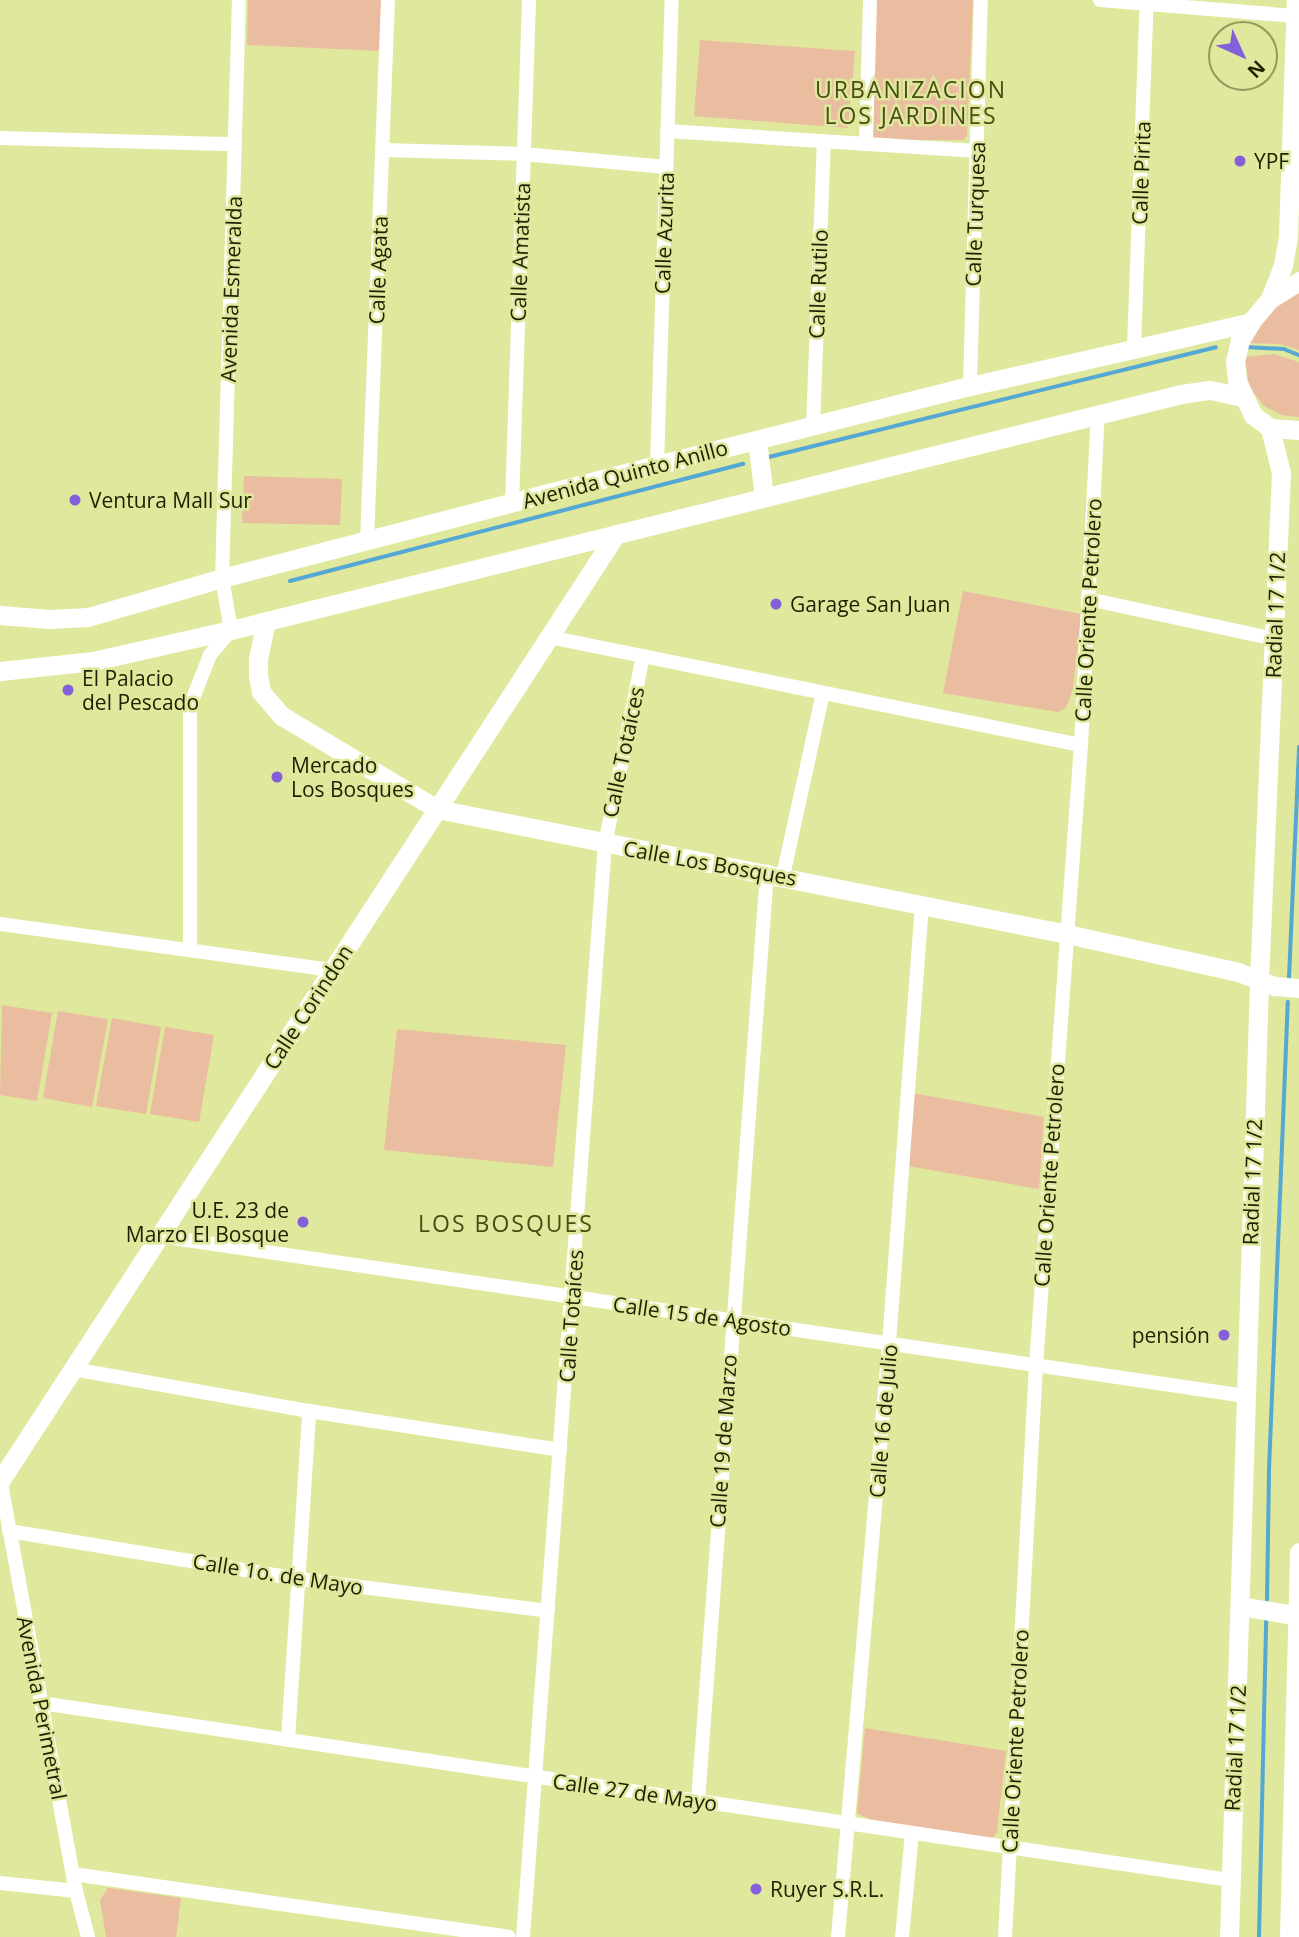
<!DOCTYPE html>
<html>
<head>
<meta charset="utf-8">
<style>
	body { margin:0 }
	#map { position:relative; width:1299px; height:1937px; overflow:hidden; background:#dfe89c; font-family:"Open Sans",sans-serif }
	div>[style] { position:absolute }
	.green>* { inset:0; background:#eabca0 }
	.stream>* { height:3.5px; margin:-1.75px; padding:0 1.75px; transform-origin:1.75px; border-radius:1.75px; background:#54a8d3 }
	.street>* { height:14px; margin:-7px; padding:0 7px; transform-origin:7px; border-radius:7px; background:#fff }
	.secondary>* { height:19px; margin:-9.5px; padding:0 9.5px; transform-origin:9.5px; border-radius:9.5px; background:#fff }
	.dots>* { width:19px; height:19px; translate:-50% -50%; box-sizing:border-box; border:4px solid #dfe89c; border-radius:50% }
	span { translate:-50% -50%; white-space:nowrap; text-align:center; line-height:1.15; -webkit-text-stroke:5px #dfe89c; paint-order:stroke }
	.poi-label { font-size:21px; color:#1e2002 }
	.left { translate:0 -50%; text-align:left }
	.right { translate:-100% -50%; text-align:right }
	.street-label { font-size:21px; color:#1e2002 }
	.neighbourhood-label { font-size:23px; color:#494d14; letter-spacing:2px }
	.north { position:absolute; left:1208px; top:21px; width:70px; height:70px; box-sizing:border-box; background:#dfe89c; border:2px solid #92985e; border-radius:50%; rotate:135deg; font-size:19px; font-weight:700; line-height:28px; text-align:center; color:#1e2002 }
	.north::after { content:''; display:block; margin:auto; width:24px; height:32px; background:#835fd9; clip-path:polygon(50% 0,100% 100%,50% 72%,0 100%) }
</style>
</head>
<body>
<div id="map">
	<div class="green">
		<div style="clip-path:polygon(248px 0,383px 0,381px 51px,247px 45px)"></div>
		<div style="clip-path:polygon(874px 0,973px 0,967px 136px,963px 140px,874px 140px,871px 136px)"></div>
		<div style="clip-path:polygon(700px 40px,855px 51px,848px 128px,694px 116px)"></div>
		<div style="clip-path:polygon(1299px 289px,1299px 350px,1280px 344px,1249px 343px,1270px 310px)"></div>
		<div style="clip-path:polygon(1274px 354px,1299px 362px,1299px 417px,1281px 415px,1263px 405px,1249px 386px,1245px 357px)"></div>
		<div style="clip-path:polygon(244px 476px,342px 479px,340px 525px,242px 523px)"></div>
		<div style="clip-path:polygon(963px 591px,1081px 614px,1073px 688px,1066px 708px,1058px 712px,943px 693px)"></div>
		<div style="clip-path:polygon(2px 1005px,52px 1013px,37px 1101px,0 1095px)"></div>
		<div style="clip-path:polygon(58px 1011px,108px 1019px,92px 1107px,43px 1098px)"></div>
		<div style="clip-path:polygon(112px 1018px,161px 1027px,146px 1114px,96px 1106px)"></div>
		<div style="clip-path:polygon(165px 1027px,214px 1035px,199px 1122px,150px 1114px)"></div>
		<div style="clip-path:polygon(397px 1029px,566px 1045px,553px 1167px,384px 1150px)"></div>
		<div style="clip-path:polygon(907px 1092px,1044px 1117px,1039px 1189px,902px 1165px)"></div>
		<div style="clip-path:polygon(865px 1728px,1006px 1751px,997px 1832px,993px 1837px,988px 1840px,871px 1820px,857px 1813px)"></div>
		<div style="clip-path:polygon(108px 1888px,181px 1898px,176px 1937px,106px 1937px,100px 1900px)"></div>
	</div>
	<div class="stream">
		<div style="left:1245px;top:347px;width:39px;rotate:3deg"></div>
		<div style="left:1284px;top:349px;width:16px;rotate:22deg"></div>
		<div style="left:765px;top:458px;width:464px;rotate:-13.8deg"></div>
		<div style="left:290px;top:581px;width:468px;rotate:-14.5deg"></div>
		<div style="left:1289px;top:978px;width:231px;rotate:-87.5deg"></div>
		<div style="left:1267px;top:1600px;width:130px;rotate:-89.1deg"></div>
		<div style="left:1269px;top:1470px;width:468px;rotate:-87.7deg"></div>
		<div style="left:1259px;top:1937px;width:317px;rotate:-88.7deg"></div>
	</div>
	<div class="street">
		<div style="left:1100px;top:0;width:196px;rotate:4.7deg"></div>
		<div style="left:667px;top:131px;width:311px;rotate:3.7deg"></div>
		<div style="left:0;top:138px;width:235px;rotate:1.5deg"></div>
		<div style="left:866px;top:144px;width:144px;rotate:-88.4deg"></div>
		<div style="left:383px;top:150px;width:140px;rotate:1.6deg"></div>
		<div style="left:523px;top:154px;width:144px;rotate:5.2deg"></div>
		<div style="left:1134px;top:347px;width:347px;rotate:-87.9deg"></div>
		<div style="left:970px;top:386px;width:386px;rotate:-88.4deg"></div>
		<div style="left:813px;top:426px;width:285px;rotate:-87.8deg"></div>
		<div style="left:657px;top:465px;width:465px;rotate:-88.2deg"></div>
		<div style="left:512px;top:503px;width:503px;rotate:-88.06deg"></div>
		<div style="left:367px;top:541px;width:541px;rotate:-87.78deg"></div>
		<div style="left:1088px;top:599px;width:190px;rotate:12.1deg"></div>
		<div style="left:549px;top:637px;width:543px;rotate:11.48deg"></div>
		<div style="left:783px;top:876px;width:187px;rotate:-77.7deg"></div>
		<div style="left:0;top:924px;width:335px;rotate:7.9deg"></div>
		<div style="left:190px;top:950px;width:244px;rotate:-90deg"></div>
		<div style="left:190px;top:706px;width:55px;rotate:-68.6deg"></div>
		<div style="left:210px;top:655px;width:33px;rotate:-50deg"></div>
		<div style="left:231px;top:630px;width:53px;rotate:-99.8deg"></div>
		<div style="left:222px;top:578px;width:578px;rotate:-88.32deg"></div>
		<div style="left:159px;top:1236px;width:1098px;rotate:8.38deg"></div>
		<div style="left:73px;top:1369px;width:240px;rotate:10.1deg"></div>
		<div style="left:309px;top:1411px;width:254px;rotate:8.8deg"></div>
		<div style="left:0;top:1478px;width:420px;rotate:79.6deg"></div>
		<div style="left:76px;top:1891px;width:48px;rotate:75.4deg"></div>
		<div style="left:9px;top:1531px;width:294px;rotate:9.4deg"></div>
		<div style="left:299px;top:1579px;width:251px;rotate:7.3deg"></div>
		<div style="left:41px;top:1703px;width:1201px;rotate:8.47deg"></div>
		<div style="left:288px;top:1740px;width:330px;rotate:-86.3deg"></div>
		<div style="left:698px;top:1801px;width:932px;rotate:-85.75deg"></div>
		<div style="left:73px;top:1874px;width:440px;rotate:8.2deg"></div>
		<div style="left:0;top:1883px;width:76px;rotate:6deg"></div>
		<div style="left:523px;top:1937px;width:1096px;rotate:-85.71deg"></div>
		<div style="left:605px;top:844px;width:192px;rotate:-78.6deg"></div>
		<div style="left:838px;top:1937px;width:596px;rotate:-85.09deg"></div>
		<div style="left:889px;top:1343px;width:440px;rotate:-85.7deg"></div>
		<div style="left:902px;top:1937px;width:104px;rotate:-84.5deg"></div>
		<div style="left:1005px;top:1937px;width:573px;rotate:-86.9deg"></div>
		<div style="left:1036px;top:1365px;width:622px;rotate:-85.85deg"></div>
		<div style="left:1081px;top:745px;width:331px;rotate:-87.1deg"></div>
	</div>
	<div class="secondary">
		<div style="left:1299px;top:281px;width:34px;rotate:148deg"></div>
		<div style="left:1270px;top:299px;width:30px;rotate:130deg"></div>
		<div style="left:1251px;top:322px;width:21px;rotate:121deg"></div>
		<div style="left:1240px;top:340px;width:22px;rotate:103deg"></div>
		<div style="left:1235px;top:361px;width:20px;rotate:84deg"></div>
		<div style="left:1237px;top:381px;width:38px;rotate:65deg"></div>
		<div style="left:1253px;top:415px;width:21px;rotate:37deg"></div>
		<div style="left:1270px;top:428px;width:29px;rotate:4deg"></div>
		<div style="left:1270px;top:299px;width:36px;rotate:-69deg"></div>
		<div style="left:1283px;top:265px;width:29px;rotate:-80deg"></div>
		<div style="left:1288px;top:236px;width:236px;rotate:-88.1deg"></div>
		<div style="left:757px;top:440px;width:57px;rotate:83deg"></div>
		<div style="left:0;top:615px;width:50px;rotate:4.6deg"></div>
		<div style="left:50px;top:619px;width:38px;rotate:-3deg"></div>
		<div style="left:88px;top:617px;width:140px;rotate:-16.2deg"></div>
		<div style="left:222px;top:578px;width:449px;rotate:-14.6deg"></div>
		<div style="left:657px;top:465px;width:323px;rotate:-14.2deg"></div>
		<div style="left:970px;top:386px;width:288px;rotate:-12.8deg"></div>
		<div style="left:266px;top:621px;width:39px;rotate:102deg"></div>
		<div style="left:258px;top:659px;width:16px;rotate:90deg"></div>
		<div style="left:258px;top:675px;width:17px;rotate:80deg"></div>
		<div style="left:261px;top:692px;width:32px;rotate:49deg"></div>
		<div style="left:282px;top:716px;width:181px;rotate:31deg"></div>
		<div style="left:437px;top:809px;width:642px;rotate:11.22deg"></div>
		<div style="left:1067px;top:934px;width:175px;rotate:12.5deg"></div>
		<div style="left:1238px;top:972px;width:40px;rotate:21deg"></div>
		<div style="left:1275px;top:986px;width:24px;rotate:5deg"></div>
		<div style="left:0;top:671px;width:94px;rotate:-6.1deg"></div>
		<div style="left:93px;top:661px;width:141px;rotate:-12.7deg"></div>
		<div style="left:231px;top:630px;width:979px;rotate:-13.95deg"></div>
		<div style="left:1181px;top:394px;width:29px;rotate:-8deg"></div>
		<div style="left:1210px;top:390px;width:33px;rotate:12deg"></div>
		<div style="left:0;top:1481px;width:1130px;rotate:-56.96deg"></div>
		<div style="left:1241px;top:1606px;width:59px;rotate:9.8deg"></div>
		<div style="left:1229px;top:1937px;width:957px;rotate:-88.2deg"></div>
		<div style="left:1259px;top:980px;width:507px;rotate:-87.52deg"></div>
		<div style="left:1281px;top:473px;width:46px;rotate:-103.7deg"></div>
		<div style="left:1289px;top:1937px;width:385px;rotate:-88.5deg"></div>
	</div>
	<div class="dots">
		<div style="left:1240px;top:161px;background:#835fd9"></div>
		<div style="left:75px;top:500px;background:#835fd9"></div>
		<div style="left:776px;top:604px;background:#835fd9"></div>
		<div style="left:68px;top:690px;background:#835fd9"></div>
		<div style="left:277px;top:777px;background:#835fd9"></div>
		<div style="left:303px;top:1222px;background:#835fd9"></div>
		<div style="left:1224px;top:1335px;background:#835fd9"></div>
		<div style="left:756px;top:1889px;background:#835fd9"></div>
	</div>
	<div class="poi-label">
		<span class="left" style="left:1254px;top:161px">YPF</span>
		<span class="left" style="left:89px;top:500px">Ventura Mall Sur</span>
		<span class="left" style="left:790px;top:604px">Garage San Juan</span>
		<span class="left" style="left:82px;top:690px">El Palacio<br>del Pescado</span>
		<span class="left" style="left:291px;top:777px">Mercado<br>Los Bosques</span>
		<span class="right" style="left:289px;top:1222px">U.E. 23 de<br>Marzo El Bosque</span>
		<span class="right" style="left:1210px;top:1335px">pensión</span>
		<span class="left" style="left:770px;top:1889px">Ruyer S.R.L.</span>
	</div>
	<div class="street-label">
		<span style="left:1141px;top:173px;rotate:-88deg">Calle Pirita</span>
		<span style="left:975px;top:214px;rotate:-88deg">Calle Turquesa</span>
		<span style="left:664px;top:233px;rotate:-88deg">Calle Azurita</span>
		<span style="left:520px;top:252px;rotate:-88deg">Calle Amatista</span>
		<span style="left:378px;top:270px;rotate:-88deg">Calle Agata</span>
		<span style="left:818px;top:284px;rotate:-88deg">Calle Rutilo</span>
		<span style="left:231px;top:289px;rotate:-88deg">Avenida Esmeralda</span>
		<span style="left:625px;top:474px;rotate:-15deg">Avenida Quinto Anillo</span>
		<span style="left:1088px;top:610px;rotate:-87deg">Calle Oriente Petrolero</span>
		<span style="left:1275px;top:615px;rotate:-88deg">Radial 17 1/2</span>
		<span style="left:623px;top:752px;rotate:-78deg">Calle Totaíces</span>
		<span style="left:710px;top:863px;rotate:10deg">Calle Los Bosques</span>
		<span style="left:308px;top:1007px;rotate:-57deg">Calle Corindon</span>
		<span style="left:1049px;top:1175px;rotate:-86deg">Calle Oriente Petrolero</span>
		<span style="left:1252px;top:1182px;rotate:-88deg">Radial 17 1/2</span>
		<span style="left:571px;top:1316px;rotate:-86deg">Calle Totaíces</span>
		<span style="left:702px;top:1316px;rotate:8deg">Calle 15 de Agosto</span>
		<span style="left:883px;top:1421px;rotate:-85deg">Calle 16 de Julio</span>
		<span style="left:723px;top:1441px;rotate:-86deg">Calle 19 de Marzo</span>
		<span style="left:278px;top:1574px;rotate:9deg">Calle 1o. de Mayo</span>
		<span style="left:42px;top:1708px;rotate:79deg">Avenida Perimetral</span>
		<span style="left:1015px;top:1741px;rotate:-87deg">Calle Oriente Petrolero</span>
		<span style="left:1235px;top:1748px;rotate:-87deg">Radial 17 1/2</span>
		<span style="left:635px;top:1792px;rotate:8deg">Calle 27 de Mayo</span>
	</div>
	<div class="neighbourhood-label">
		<span style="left:911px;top:102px">URBANIZACION<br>LOS JARDINES</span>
		<span style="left:506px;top:1223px">LOS BOSQUES</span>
	</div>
	<div class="north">N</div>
</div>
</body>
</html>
